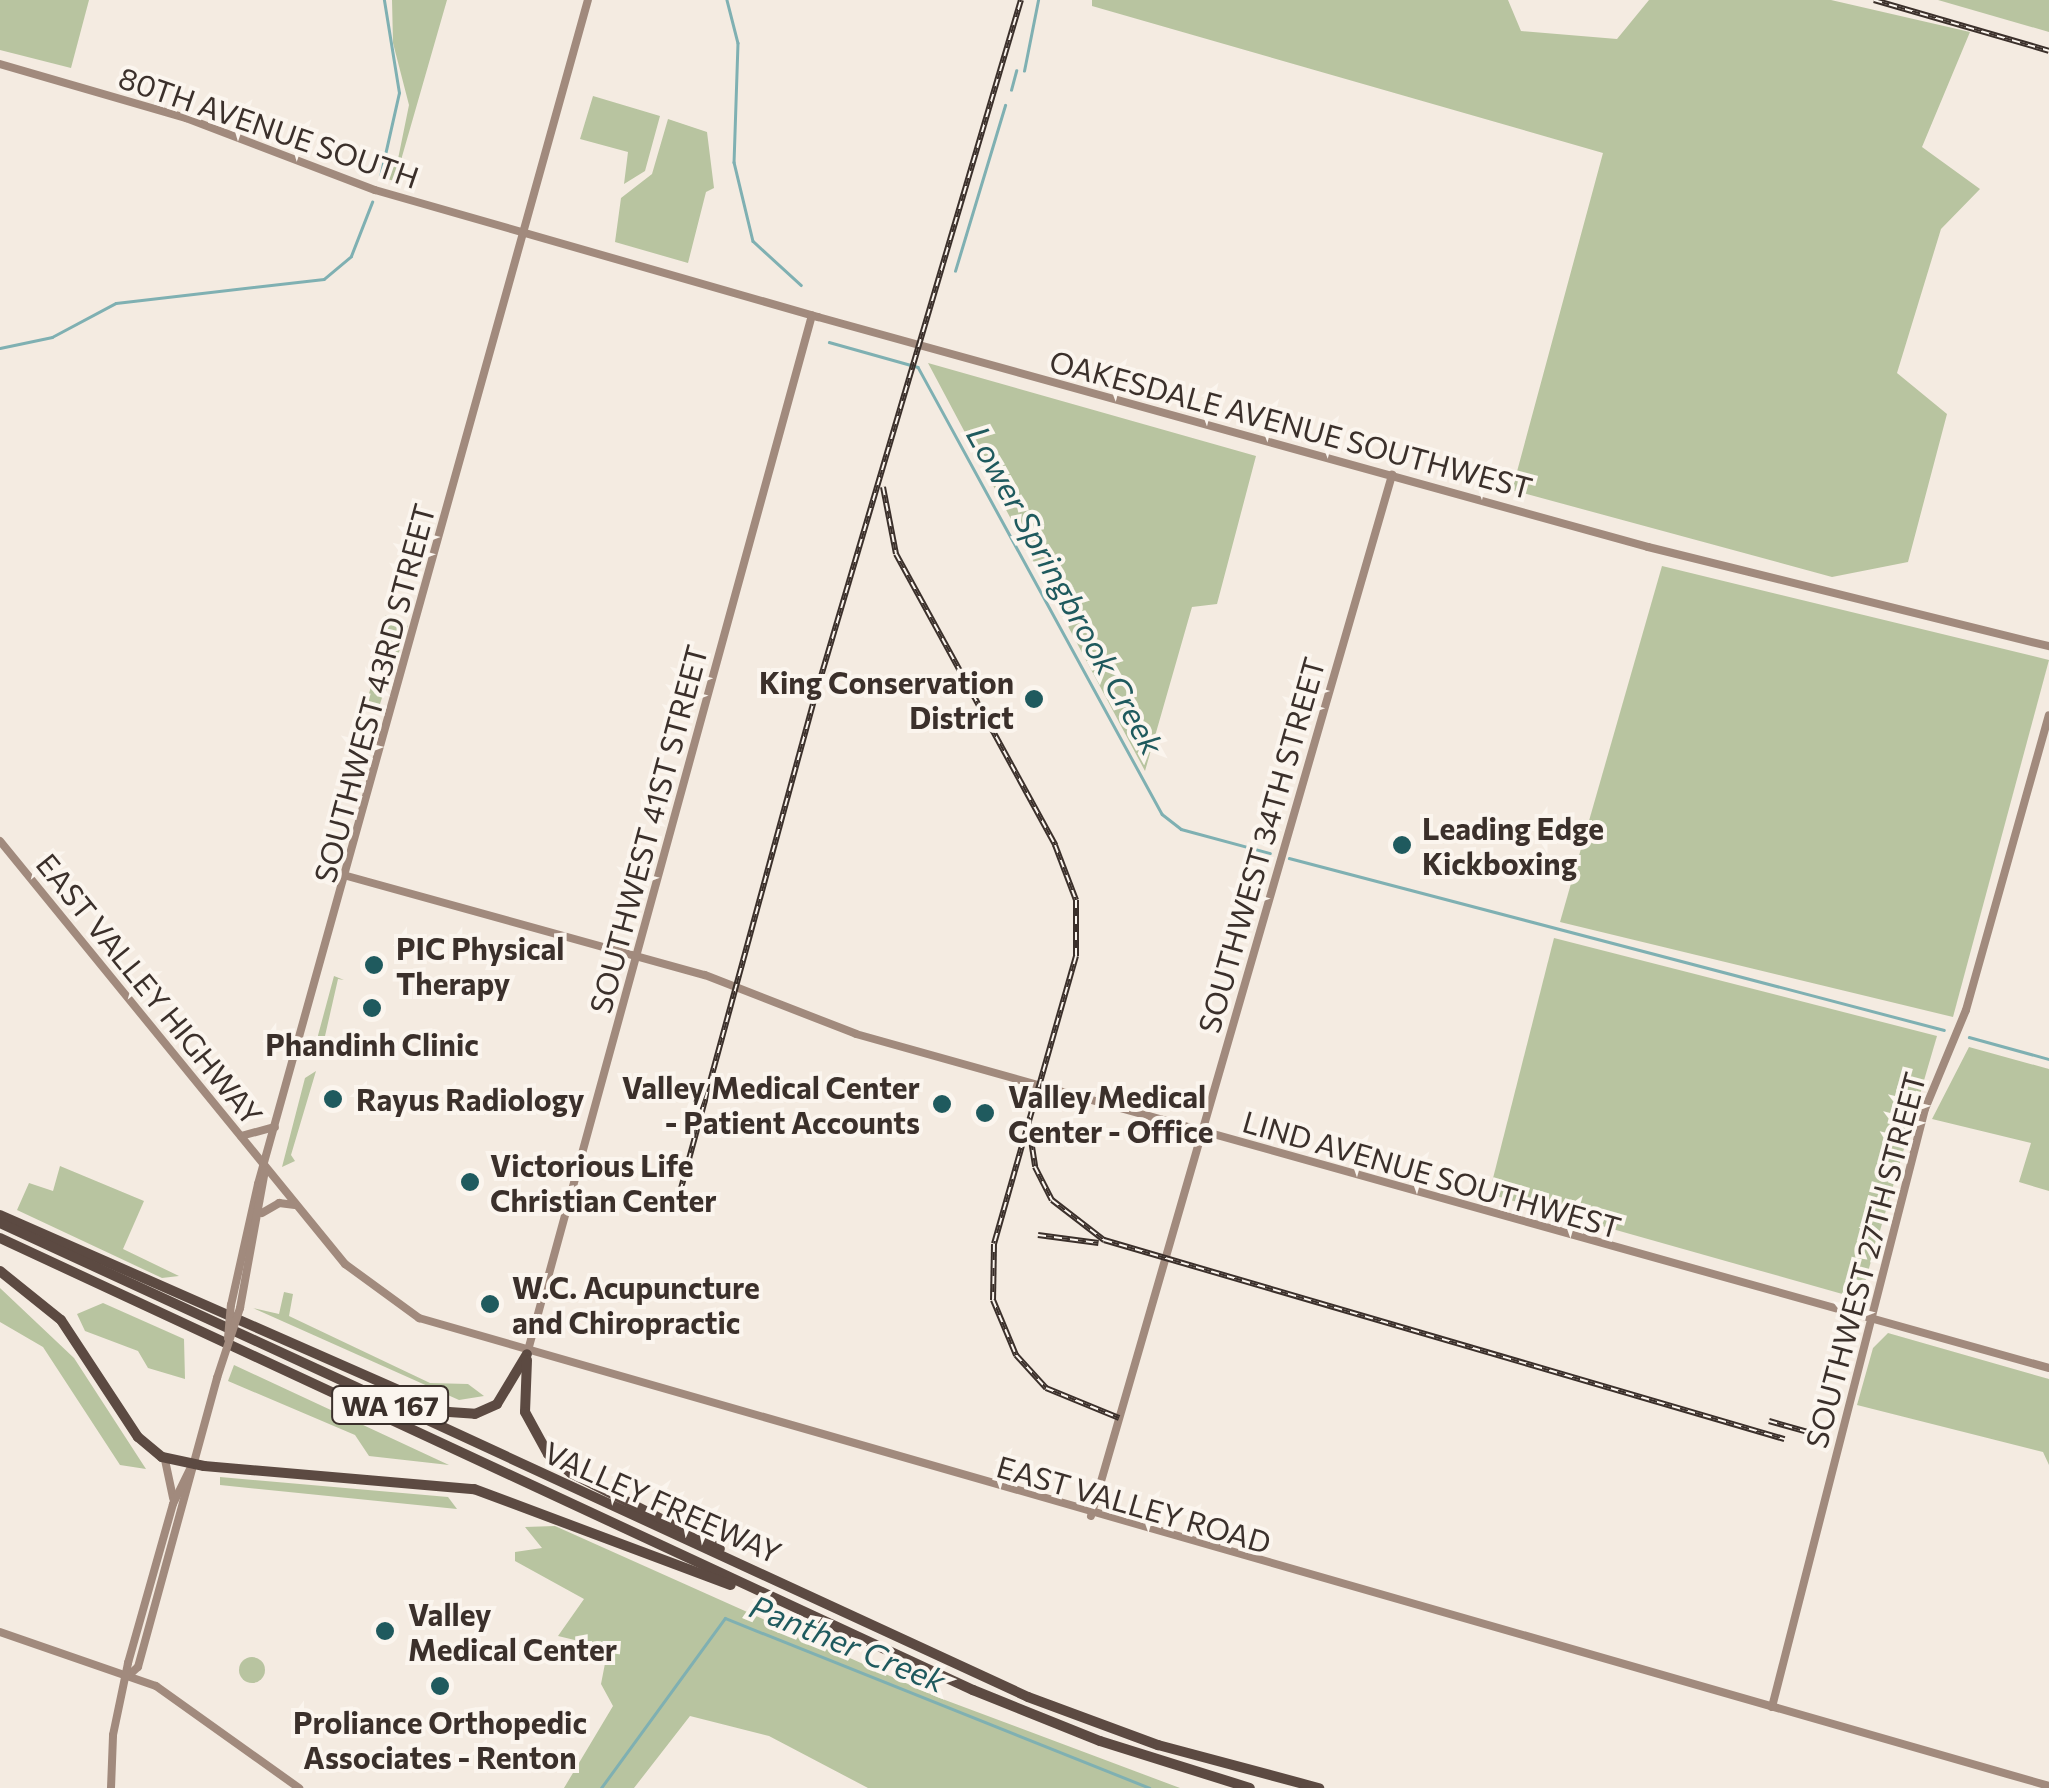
<!DOCTYPE html>
<html>
<head>
<meta charset="utf-8">
<style>
	body { margin:0 }
	#map { position:relative; width:2049px; height:1788px; overflow:hidden; background:#f4ebe1; font-family:Commissioner,sans-serif }
	div>[style] { position:absolute }
	.green>* { inset:0; background:#b8c4a0 }
	.round { border-radius:50% }
	.stream>* { height:2.5px; margin:-1.25px; padding:0 1.25px; transform-origin:1.25px; border-radius:1.25px; background:#7fb0b2 }
	.secondary>* { height:8px; margin:-4px; padding:0 4px; transform-origin:4px; border-radius:4px; background:#a18a7d }
	.highway>* { height:10px; margin:-5px; padding:0 5px; transform-origin:5px; border-radius:5px; background:#5c4a42 }
	.rail>* { height:6px; margin-top:-3px; transform-origin:0; background:repeating-linear-gradient(90deg,#fbf5ee 0 8px,#3b302b 0 16px); box-sizing:border-box; border-block:2px solid #3b302b }
	.secondary-bridge>* { height:8px; margin:-4px; padding:0 4px; transform-origin:4px; border-radius:4px; background:#a18a7d }
	.dots>* { width:28px; height:28px; translate:-50% -50%; box-sizing:border-box; border:5px solid #fbf5ee; border-radius:50% }
	span { translate:-50% -50%; white-space:nowrap; text-align:center; line-height:1.15; -webkit-text-stroke:8px #fbf5ee; paint-order:stroke }
	.shield-label span { padding:2px 8px; background:#fbf5ee; border:2px solid; border-radius:8px; -webkit-text-stroke-width:0 }
	.shield-label { font-size:28px; color:#3b302b; font-weight:700 }
	.street-label { font-size:30px; color:#3b302b }
	.poi-label { font-size:30px; color:#3b302b; font-weight:700 }
	.right { translate:-100% -50%; text-align:right }
	.left { translate:0 -50%; text-align:left }
	.water-label { font-size:32px; color:#1f5a5e; font-style:italic }
</style>
</head>
<body>
<div id="map">
	<div class="green">
		<div style="clip-path:polygon(0 0,89px 0,71px 68px,0 50px)"></div>
		<div style="clip-path:polygon(392px 0,447px 0,395px 181px,382px 178px,398px 159px,409px 105px,393px 43px)"></div>
		<div style="clip-path:polygon(1092px 0,1508px 0,1521px 31px,1617px 39px,1649px 0,1831px 0,1970px 32px,1922px 147px,1980px 189px,1941px 229px,1897px 373px,1947px 414px,1908px 562px,1832px 577px,1512px 490px,1603px 153px,1092px 6px)"></div>
		<div style="clip-path:polygon(1938px 0,2049px 0,2049px 32px)"></div>
		<div style="clip-path:polygon(593px 96px,660px 116px,645px 171px,624px 184px,628px 152px,580px 139px)"></div>
		<div style="clip-path:polygon(668px 119px,707px 132px,714px 188px,706px 192px,688px 263px,615px 242px,621px 198px,652px 174px)"></div>
		<div style="clip-path:polygon(928px 363px,1256px 456px,1217px 604px,1192px 607px,1145px 771px)"></div>
		<div style="clip-path:polygon(1662px 566px,2049px 660px,1953px 1017px,1560px 922px)"></div>
		<div style="clip-path:polygon(385px 615px,404px 624px,403px 632px,408px 625px,384px 697px,397px 651px,380px 704px,375px 704px,360px 699px,368px 697px,390px 620px)"></div>
		<div style="clip-path:polygon(1554px 938px,1937px 1036px,1860px 1299px,1489px 1194px)"></div>
		<div style="clip-path:polygon(334px 976px,344px 980px,338px 979px,320px 1058px,313px 1054px)"></div>
		<div style="clip-path:polygon(1969px 1047px,2049px 1069px,2049px 1191px,2019px 1182px,2031px 1143px,1932px 1119px)"></div>
		<div style="clip-path:polygon(316px 1071px,291px 1155px,295px 1161px,282px 1167px,305px 1078px)"></div>
		<div style="clip-path:polygon(60px 1166px,144px 1201px,123px 1249px,179px 1276px,162px 1278px,17px 1210px,29px 1183px,53px 1191px)"></div>
		<div style="clip-path:polygon(0 1288px,74px 1358px,146px 1469px,120px 1465px,43px 1347px,0 1322px)"></div>
		<div style="clip-path:polygon(284px 1292px,293px 1294px,289px 1316px,430px 1383px,468px 1384px,484px 1396px,459px 1400px,253px 1308px,279px 1314px)"></div>
		<div style="clip-path:polygon(103px 1303px,184px 1339px,185px 1379px,148px 1368px,138px 1351px,85px 1331px,77px 1314px)"></div>
		<div style="clip-path:polygon(1888px 1333px,2049px 1379px,2049px 1465px,2043px 1452px,1857px 1405px,1873px 1348px)"></div>
		<div style="clip-path:polygon(234px 1365px,449px 1465px,369px 1456px,355px 1435px,228px 1381px)"></div>
		<div style="clip-path:polygon(220px 1477px,448px 1497px,457px 1509px,220px 1485px)"></div>
		<div style="clip-path:polygon(555px 1526px,937px 1697px,1180px 1788px,868px 1788px,769px 1736px,690px 1716px,634px 1788px,564px 1788px,613px 1706px,601px 1684px,608px 1648px,558px 1636px,584px 1599px,515px 1561px,515px 1552px,542px 1548px,525px 1527px)"></div>
		<div class="round" style="left:239px;top:1657px;width:26px;height:26px"></div>
	</div>
	<div class="stream">
		<div style="left:727px;top:0;width:44px;rotate:75.7deg"></div>
		<div style="left:738px;top:43px;width:119px;rotate:91.9deg"></div>
		<div style="left:734px;top:162px;width:81px;rotate:76.5deg"></div>
		<div style="left:753px;top:241px;width:65px;rotate:42.5deg"></div>
		<div style="left:1024px;top:71px;width:72px;rotate:-78.8deg"></div>
		<div style="left:1011px;top:90px;width:20px;rotate:-75deg"></div>
		<div style="left:380px;top:177px;width:86px;rotate:-77.3deg"></div>
		<div style="left:399px;top:93px;width:94px;rotate:-99.2deg"></div>
		<div style="left:955px;top:271px;width:173px;rotate:-73.2deg"></div>
		<div style="left:829px;top:342px;width:92px;rotate:15.7deg"></div>
		<div style="left:918px;top:367px;width:509px;rotate:61.37deg"></div>
		<div style="left:1162px;top:814px;width:24px;rotate:38deg"></div>
		<div style="left:1181px;top:829px;width:92px;rotate:15.1deg"></div>
		<div style="left:0;top:348px;width:53px;rotate:-11.9deg"></div>
		<div style="left:52px;top:337px;width:72px;rotate:-28deg"></div>
		<div style="left:116px;top:303px;width:209px;rotate:-6.6deg"></div>
		<div style="left:324px;top:279px;width:35px;rotate:-40deg"></div>
		<div style="left:351px;top:256px;width:58px;rotate:-68.7deg"></div>
		<div style="left:1289px;top:858px;width:677px;rotate:14.71deg"></div>
		<div style="left:1969px;top:1037px;width:83px;rotate:15.4deg"></div>
		<div style="left:601px;top:1788px;width:210px;rotate:-53.9deg"></div>
		<div style="left:725px;top:1618px;width:457px;rotate:21.8deg"></div>
	</div>
	<div class="secondary">
		<div style="left:0;top:64px;width:194px;rotate:16.2deg"></div>
		<div style="left:186px;top:118px;width:202px;rotate:20.9deg"></div>
		<div style="left:375px;top:190px;width:461px;rotate:16deg"></div>
		<div style="left:818px;top:317px;width:861px;rotate:15.49deg"></div>
		<div style="left:1648px;top:547px;width:413px;rotate:13.9deg"></div>
		<div style="left:0;top:841px;width:546px;rotate:50.8deg"></div>
		<div style="left:345px;top:1264px;width:92px;rotate:36.1deg"></div>
		<div style="left:419px;top:1318px;width:1696px;rotate:16.02deg"></div>
		<div style="left:347px;top:876px;width:371px;rotate:15.5deg"></div>
		<div style="left:705px;top:975px;width:162px;rotate:21.3deg"></div>
		<div style="left:856px;top:1034px;width:1239px;rotate:15.64deg"></div>
		<div style="left:241px;top:1136px;width:35px;rotate:-15deg"></div>
		<div style="left:262px;top:1213px;width:20px;rotate:-30deg"></div>
		<div style="left:279px;top:1203px;width:16px;rotate:7deg"></div>
		<div style="left:231px;top:1305px;width:124px;rotate:-77.4deg"></div>
		<div style="left:258px;top:1184px;width:1229px;rotate:-74.43deg"></div>
		<div style="left:240px;top:1308px;width:140px;rotate:-79.7deg"></div>
		<div style="left:527px;top:1354px;width:1077px;rotate:-74.66deg"></div>
		<div style="left:165px;top:1460px;width:39px;rotate:78deg"></div>
		<div style="left:1091px;top:1516px;width:1084px;rotate:-73.87deg"></div>
		<div style="left:0;top:1632px;width:165px;rotate:19.1deg"></div>
		<div style="left:156px;top:1686px;width:176px;rotate:35.5deg"></div>
		<div style="left:129px;top:1675px;width:12px;rotate:-42deg"></div>
		<div style="left:138px;top:1667px;width:300px;rotate:-74.7deg"></div>
		<div style="left:1772px;top:1707px;width:617px;rotate:-75.65deg"></div>
		<div style="left:1925px;top:1109px;width:107px;rotate:-67.5deg"></div>
		<div style="left:1966px;top:1010px;width:306px;rotate:-74.3deg"></div>
		<div style="left:111px;top:1788px;width:53px;rotate:-87.8deg"></div>
		<div style="left:113px;top:1735px;width:74px;rotate:-78.2deg"></div>
		<div style="left:128px;top:1663px;width:165px;rotate:-74.2deg"></div>
		<div style="left:173px;top:1504px;width:43px;rotate:-64deg"></div>
	</div>
	<div class="highway">
		<div style="left:0;top:1215px;width:490px;rotate:23.7deg"></div>
		<div style="left:449px;top:1412px;width:26px;rotate:4deg"></div>
		<div style="left:475px;top:1414px;width:24px;rotate:-24deg"></div>
		<div style="left:497px;top:1404px;width:58px;rotate:-59deg"></div>
		<div style="left:0;top:1223px;width:1132px;rotate:24.75deg"></div>
		<div style="left:1028px;top:1697px;width:139px;rotate:20.3deg"></div>
		<div style="left:1158px;top:1745px;width:167px;rotate:15deg"></div>
		<div style="left:0;top:1238px;width:1073px;rotate:24.92deg"></div>
		<div style="left:973px;top:1690px;width:137px;rotate:21.9deg"></div>
		<div style="left:1100px;top:1741px;width:157px;rotate:17.4deg"></div>
		<div style="left:0;top:1271px;width:78px;rotate:38.8deg"></div>
		<div style="left:61px;top:1320px;width:140px;rotate:56.7deg"></div>
		<div style="left:138px;top:1437px;width:31px;rotate:40deg"></div>
		<div style="left:162px;top:1457px;width:43px;rotate:12.1deg"></div>
		<div style="left:204px;top:1466px;width:271px;rotate:4.9deg"></div>
		<div style="left:474px;top:1489px;width:274px;rotate:20.5deg"></div>
		<div style="left:527px;top:1360px;width:52px;rotate:92.2deg"></div>
		<div style="left:525px;top:1412px;width:48px;rotate:61.3deg"></div>
		<div style="left:548px;top:1454px;width:30px;rotate:40deg"></div>
		<div style="left:571px;top:1473px;width:167px;rotate:27deg"></div>
	</div>
	<div class="rail">
		<div style="left:1874px;top:0;width:182px;rotate:16.2deg"></div>
		<div style="left:883px;top:487px;width:68px;rotate:79deg"></div>
		<div style="left:896px;top:554px;width:332px;rotate:61.3deg"></div>
		<div style="left:1055px;top:845px;width:59px;rotate:69.1deg"></div>
		<div style="left:1076px;top:900px;width:56px;rotate:90deg"></div>
		<div style="left:1076px;top:956px;width:299px;rotate:105.9deg"></div>
		<div style="left:994px;top:1244px;width:56px;rotate:91deg"></div>
		<div style="left:993px;top:1300px;width:60px;rotate:67.3deg"></div>
		<div style="left:1016px;top:1355px;width:45px;rotate:47.7deg"></div>
		<div style="left:1046px;top:1388px;width:79px;rotate:22.3deg"></div>
		<div style="left:1030px;top:1134px;width:33px;rotate:81deg"></div>
		<div style="left:1035px;top:1167px;width:37px;rotate:63deg"></div>
		<div style="left:1052px;top:1200px;width:66px;rotate:37.6deg"></div>
		<div style="left:1104px;top:1240px;width:709px;rotate:16.31deg"></div>
		<div style="left:680px;top:1192px;width:510px;rotate:-74.76deg"></div>
		<div style="left:814px;top:700px;width:730px;rotate:-73.53deg"></div>
		<div style="left:1038px;top:1235px;width:61px;rotate:7.6deg"></div>
		<div style="left:1769px;top:1421px;width:41px;rotate:15.8deg"></div>
	</div>
	<div class="secondary-bridge">
		<div style="left:228px;top:1338px;width:33px;rotate:-85deg"></div>
		<div style="left:217px;top:1378px;width:74px;rotate:-71.8deg"></div>
	</div>
	<div class="dots">
		<div style="left:1034px;top:699px;background:#1f5a5e"></div>
		<div style="left:1402px;top:845px;background:#1f5a5e"></div>
		<div style="left:374px;top:965px;background:#1f5a5e"></div>
		<div style="left:372px;top:1008px;background:#1f5a5e"></div>
		<div style="left:333px;top:1099px;background:#1f5a5e"></div>
		<div style="left:942px;top:1104px;background:#1f5a5e"></div>
		<div style="left:985px;top:1113px;background:#1f5a5e"></div>
		<div style="left:470px;top:1182px;background:#1f5a5e"></div>
		<div style="left:490px;top:1304px;background:#1f5a5e"></div>
		<div style="left:385px;top:1631px;background:#1f5a5e"></div>
		<div style="left:440px;top:1686px;background:#1f5a5e"></div>
	</div>
	<div class="shield-label">
		<span style="left:390px;top:1405px">WA 167</span>
	</div>
	<div class="street-label">
		<span style="left:269px;top:127px;rotate:19deg">80TH AVENUE SOUTH</span>
		<span style="left:1291px;top:424px;rotate:15deg">OAKESDALE AVENUE SOUTHWEST</span>
		<span style="left:374px;top:693px;rotate:-75deg">SOUTHWEST 43RD STREET</span>
		<span style="left:648px;top:829px;rotate:-75deg">SOUTHWEST 41ST STREET</span>
		<span style="left:1261px;top:845px;rotate:-74deg">SOUTHWEST 34TH STREET</span>
		<span style="left:150px;top:989px;rotate:51deg">EAST VALLEY HIGHWAY</span>
		<span style="left:1432px;top:1174px;rotate:16deg">LIND AVENUE SOUTHWEST</span>
		<span style="left:1865px;top:1260px;rotate:-75deg">SOUTHWEST 27TH STREET</span>
		<span style="left:663px;top:1502px;rotate:24deg">VALLEY FREEWAY</span>
		<span style="left:1134px;top:1504px;rotate:16deg">EAST VALLEY ROAD</span>
	</div>
	<div class="poi-label">
		<span class="right" style="left:1014px;top:699px">King Conservation<br>District</span>
		<span class="left" style="left:1422px;top:845px">Leading Edge<br>Kickboxing</span>
		<span class="left" style="left:396px;top:965px">PIC Physical<br>Therapy</span>
		<span style="left:372px;top:1044px">Phandinh Clinic</span>
		<span class="right" style="left:920px;top:1104px">Valley Medical Center<br>- Patient Accounts</span>
		<span class="left" style="left:1008px;top:1113px">Valley Medical<br>Center - Office</span>
		<span class="left" style="left:356px;top:1099px">Rayus Radiology</span>
		<span class="left" style="left:490px;top:1182px">Victorious Life<br>Christian Center</span>
		<span class="left" style="left:512px;top:1304px">W.C. Acupuncture<br>and Chiropractic</span>
		<span class="left" style="left:408px;top:1631px">Valley<br>Medical Center</span>
		<span style="left:440px;top:1739px">Proliance Orthopedic<br>Associates - Renton</span>
	</div>
	<div class="water-label">
		<span style="left:1066px;top:590px;rotate:61deg">Lower Springbrook Creek</span>
		<span style="left:848px;top:1643px;rotate:22deg">Panther Creek</span>
	</div>
</div>
</body>
</html>
